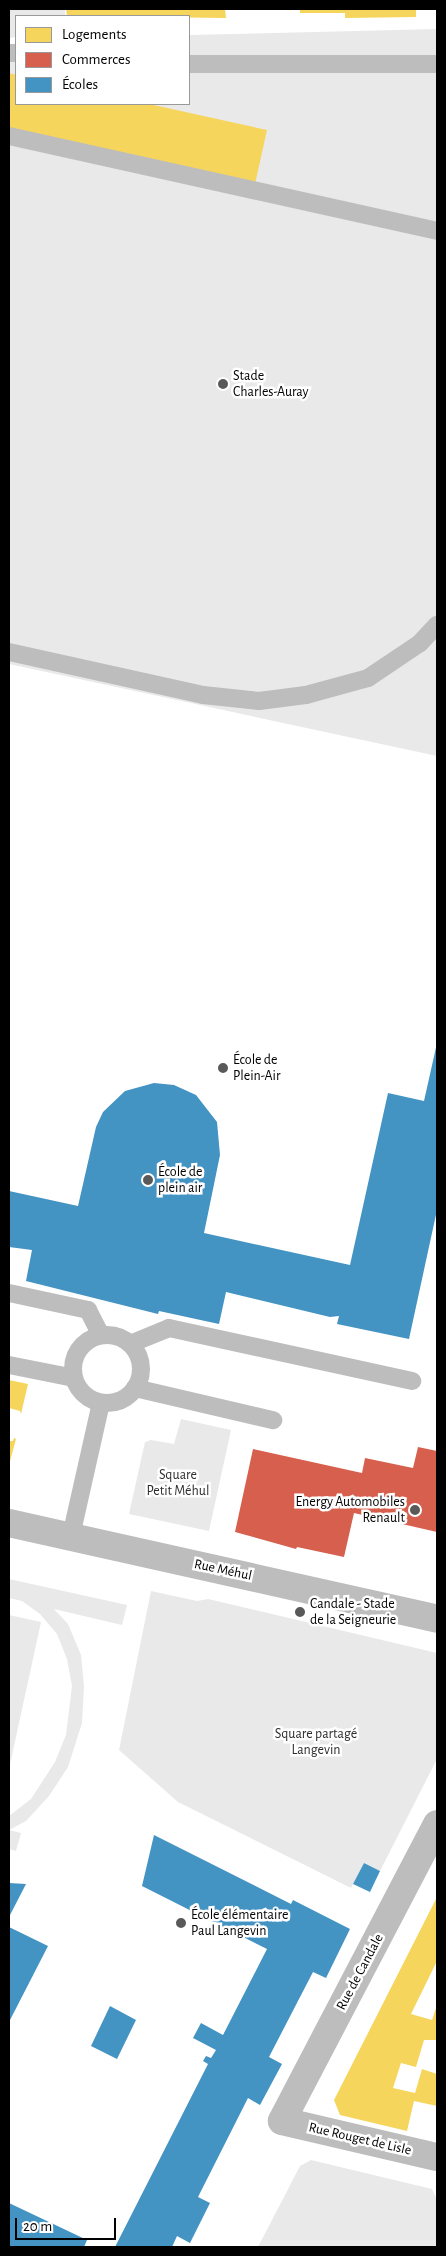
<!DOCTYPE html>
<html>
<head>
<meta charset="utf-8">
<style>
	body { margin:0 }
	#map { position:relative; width:446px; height:2256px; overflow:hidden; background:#fff; font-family:"Alegreya Sans",sans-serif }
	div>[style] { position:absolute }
	.green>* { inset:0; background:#e9e9e9 }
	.homes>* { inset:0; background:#f6d55c }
	.shops>* { inset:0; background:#d6604d }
	.schools>* { inset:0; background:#4393c3 }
	.service>* { height:18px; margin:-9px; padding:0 9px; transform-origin:9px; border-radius:9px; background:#bdbdbd }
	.service>.ring { margin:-9px; padding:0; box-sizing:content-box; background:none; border:18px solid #bdbdbd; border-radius:50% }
	.minor>* { height:28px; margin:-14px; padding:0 14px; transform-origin:14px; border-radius:14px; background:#bdbdbd }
	.tertiary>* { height:28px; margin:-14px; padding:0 14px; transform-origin:14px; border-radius:14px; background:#bdbdbd }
	.dots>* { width:14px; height:14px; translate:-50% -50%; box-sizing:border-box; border:2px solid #fff; border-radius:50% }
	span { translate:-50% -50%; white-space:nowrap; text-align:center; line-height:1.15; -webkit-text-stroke:5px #fff; paint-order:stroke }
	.poi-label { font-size:14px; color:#000 }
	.left { translate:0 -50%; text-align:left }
	.right { translate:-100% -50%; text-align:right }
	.park-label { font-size:14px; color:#2e2e2e }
	.street-label { font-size:14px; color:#000 }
	.frame { position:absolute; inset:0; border:10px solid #000; pointer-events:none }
	.legend { position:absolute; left:15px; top:15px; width:175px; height:90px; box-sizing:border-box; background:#fff; border:1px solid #999; margin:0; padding:6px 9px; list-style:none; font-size:15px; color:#000 }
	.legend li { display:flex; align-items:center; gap:10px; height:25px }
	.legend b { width:25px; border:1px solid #999 }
	.scale { position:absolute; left:15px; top:2218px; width:101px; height:22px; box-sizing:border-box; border:2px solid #000; border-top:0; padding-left:6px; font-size:15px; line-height:18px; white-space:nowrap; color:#000; -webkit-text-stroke:4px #fff; paint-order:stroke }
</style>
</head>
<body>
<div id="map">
	<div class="green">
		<div style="clip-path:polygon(9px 9px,65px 9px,65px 16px,16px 16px,16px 37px,9px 38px)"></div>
		<div style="clip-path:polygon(437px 29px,437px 756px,9px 664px,9px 45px,16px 45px,16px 104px,189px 104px,189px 35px)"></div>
		<div style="clip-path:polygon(181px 1419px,231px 1430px,209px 1531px,129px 1514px,145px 1442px,151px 1440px,174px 1444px)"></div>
		<div style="clip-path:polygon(9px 1579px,127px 1605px,122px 1625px,54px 1609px,68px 1624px,81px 1655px,84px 1686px,82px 1723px,68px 1767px,49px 1796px,26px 1821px,9px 1830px,9px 1816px,31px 1799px,55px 1762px,66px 1735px,72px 1686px,67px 1659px,57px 1634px,40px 1614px,22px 1601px,9px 1598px)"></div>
		<div style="clip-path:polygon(151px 1591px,197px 1601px,208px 1599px,437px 1653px,437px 1759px,380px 1871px,364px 1863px,351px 1888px,178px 1802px,119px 1750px)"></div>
		<div style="clip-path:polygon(9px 1615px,41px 1622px,9px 1769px)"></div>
		<div style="clip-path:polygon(9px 1830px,21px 1833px,16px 1851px,9px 1849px)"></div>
		<div style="clip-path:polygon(311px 2160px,432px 2189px,437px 2200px,437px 2247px,258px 2247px,300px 2166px)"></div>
	</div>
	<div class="homes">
		<div style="clip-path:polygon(66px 9px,225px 9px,226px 18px,67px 16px)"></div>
		<div style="clip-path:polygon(300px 9px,416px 9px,416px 17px,345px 18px,345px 13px,300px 13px)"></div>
		<div style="clip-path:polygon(9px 73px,16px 75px,16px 104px,149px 104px,267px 130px,255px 184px,9px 131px)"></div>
		<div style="clip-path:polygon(9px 1380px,28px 1384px,21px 1414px,20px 1411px,9px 1408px)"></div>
		<div style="clip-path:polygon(14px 1438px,16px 1439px,9px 1465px,9px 1441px,13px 1441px)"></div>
		<div style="clip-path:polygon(437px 1897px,437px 1961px,411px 2014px,432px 2020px,437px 2005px,437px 2040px,424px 2040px,416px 2067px,401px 2063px,393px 2088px,415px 2093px,422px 2069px,437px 2074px,437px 2106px,414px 2101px,407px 2131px,340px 2115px,334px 2100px)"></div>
	</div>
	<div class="shops">
		<div style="clip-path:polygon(418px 1447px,437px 1451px,437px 1532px,354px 1513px,344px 1557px,297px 1547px,296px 1549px,235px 1532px,253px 1449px,362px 1473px,365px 1458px,413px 1468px)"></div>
	</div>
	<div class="schools">
		<div style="clip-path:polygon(437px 1043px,437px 1210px,409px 1339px,337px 1324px,339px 1316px,330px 1317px,226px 1292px,219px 1324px,159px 1311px,158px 1314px,26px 1281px,32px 1250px,9px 1247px,9px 1191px,78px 1206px,96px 1127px,103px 1112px,125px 1091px,154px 1083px,174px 1085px,196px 1095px,217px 1122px,220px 1155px,204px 1233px,350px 1265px,388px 1093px,424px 1101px)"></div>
		<div style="clip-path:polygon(154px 1835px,291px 1904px,293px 1900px,350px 1929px,326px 1978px,313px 1972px,269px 2057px,282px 2064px,260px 2105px,248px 2098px,198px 2197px,210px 2203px,190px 2243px,177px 2236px,172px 2247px,115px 2247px,208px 2064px,203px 2061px,206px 2056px,211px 2058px,216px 2050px,193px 2038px,201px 2023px,223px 2035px,267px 1949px,142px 1886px)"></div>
		<div style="clip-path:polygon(364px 1863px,380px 1871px,370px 1892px,353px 1884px)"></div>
		<div style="clip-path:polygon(9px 1883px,26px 1884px,9px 1917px)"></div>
		<div style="clip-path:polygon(9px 1927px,48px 1946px,9px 2022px)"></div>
		<div style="clip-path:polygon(110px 2006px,136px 2020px,117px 2059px,91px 2046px)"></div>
		<div style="clip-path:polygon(9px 2203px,87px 2240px,84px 2247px,9px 2247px)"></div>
	</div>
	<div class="service">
		<div style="left:9px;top:53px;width:7px"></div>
		<div style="left:189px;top:64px;width:248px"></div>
		<div style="left:9px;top:136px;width:438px;rotate:12.5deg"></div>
		<div style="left:9px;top:652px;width:199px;rotate:12.5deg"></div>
		<div style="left:203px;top:695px;width:56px;rotate:6.1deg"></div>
		<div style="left:259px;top:701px;width:47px;rotate:-7.3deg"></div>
		<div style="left:306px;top:695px;width:64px;rotate:-15.3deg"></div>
		<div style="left:368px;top:678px;width:63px;rotate:-33.9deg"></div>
		<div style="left:420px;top:643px;width:25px;rotate:-47deg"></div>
		<div style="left:9px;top:1293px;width:81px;rotate:12.1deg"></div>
		<div style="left:88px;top:1310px;width:28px;rotate:63deg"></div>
		<div class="ring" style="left:73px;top:1335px;width:50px;height:50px"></div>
		<div style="left:130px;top:1344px;width:42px;rotate:-22.3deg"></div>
		<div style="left:169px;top:1328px;width:249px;rotate:12.3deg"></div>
		<div style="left:9px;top:1365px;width:66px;rotate:11.3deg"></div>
		<div style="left:135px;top:1388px;width:142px;rotate:13.1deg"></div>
		<div style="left:71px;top:1536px;width:136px;rotate:-77.3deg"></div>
	</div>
	<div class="minor">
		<div style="left:437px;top:1824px;width:335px;rotate:117.6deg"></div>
		<div style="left:282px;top:2121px;width:159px;rotate:13.1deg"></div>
	</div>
	<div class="tertiary">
		<div style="left:9px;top:1523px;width:439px;rotate:12.6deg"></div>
	</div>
	<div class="dots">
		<div style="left:223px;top:384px;background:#595959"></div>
		<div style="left:223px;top:1068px;background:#595959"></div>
		<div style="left:148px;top:1180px;background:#595959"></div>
		<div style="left:415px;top:1510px;background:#595959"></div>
		<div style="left:300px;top:1612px;background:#595959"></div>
		<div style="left:181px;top:1923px;background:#595959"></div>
	</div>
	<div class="poi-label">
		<span class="left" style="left:233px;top:384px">Stade<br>Charles-Auray</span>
		<span class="left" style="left:233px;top:1068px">École de<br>Plein-Air</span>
		<span class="left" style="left:158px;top:1180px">École de<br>plein air</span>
		<span class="right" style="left:405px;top:1510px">Energy Automobiles<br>Renault</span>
		<span class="left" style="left:310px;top:1612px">Candale - Stade<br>de la Seigneurie</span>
		<span class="left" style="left:191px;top:1923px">École élémentaire<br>Paul Langevin</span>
	</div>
	<div class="park-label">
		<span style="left:178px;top:1483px">Square<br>Petit Méhul</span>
		<span style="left:316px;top:1742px">Square partagé<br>Langevin</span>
	</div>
	<div class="street-label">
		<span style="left:223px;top:1570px;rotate:12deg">Rue Méhul</span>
		<span style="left:360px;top:1972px;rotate:-62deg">Rue de Candale</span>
		<span style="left:360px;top:2139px;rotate:13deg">Rue Rouget de Lisle</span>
	</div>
	<div class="frame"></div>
	<ul class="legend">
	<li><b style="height:14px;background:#f6d55c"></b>Logements</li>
	<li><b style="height:14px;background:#d6604d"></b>Commerces</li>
	<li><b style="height:14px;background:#4393c3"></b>Écoles</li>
	</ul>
	<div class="scale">20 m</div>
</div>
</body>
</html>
